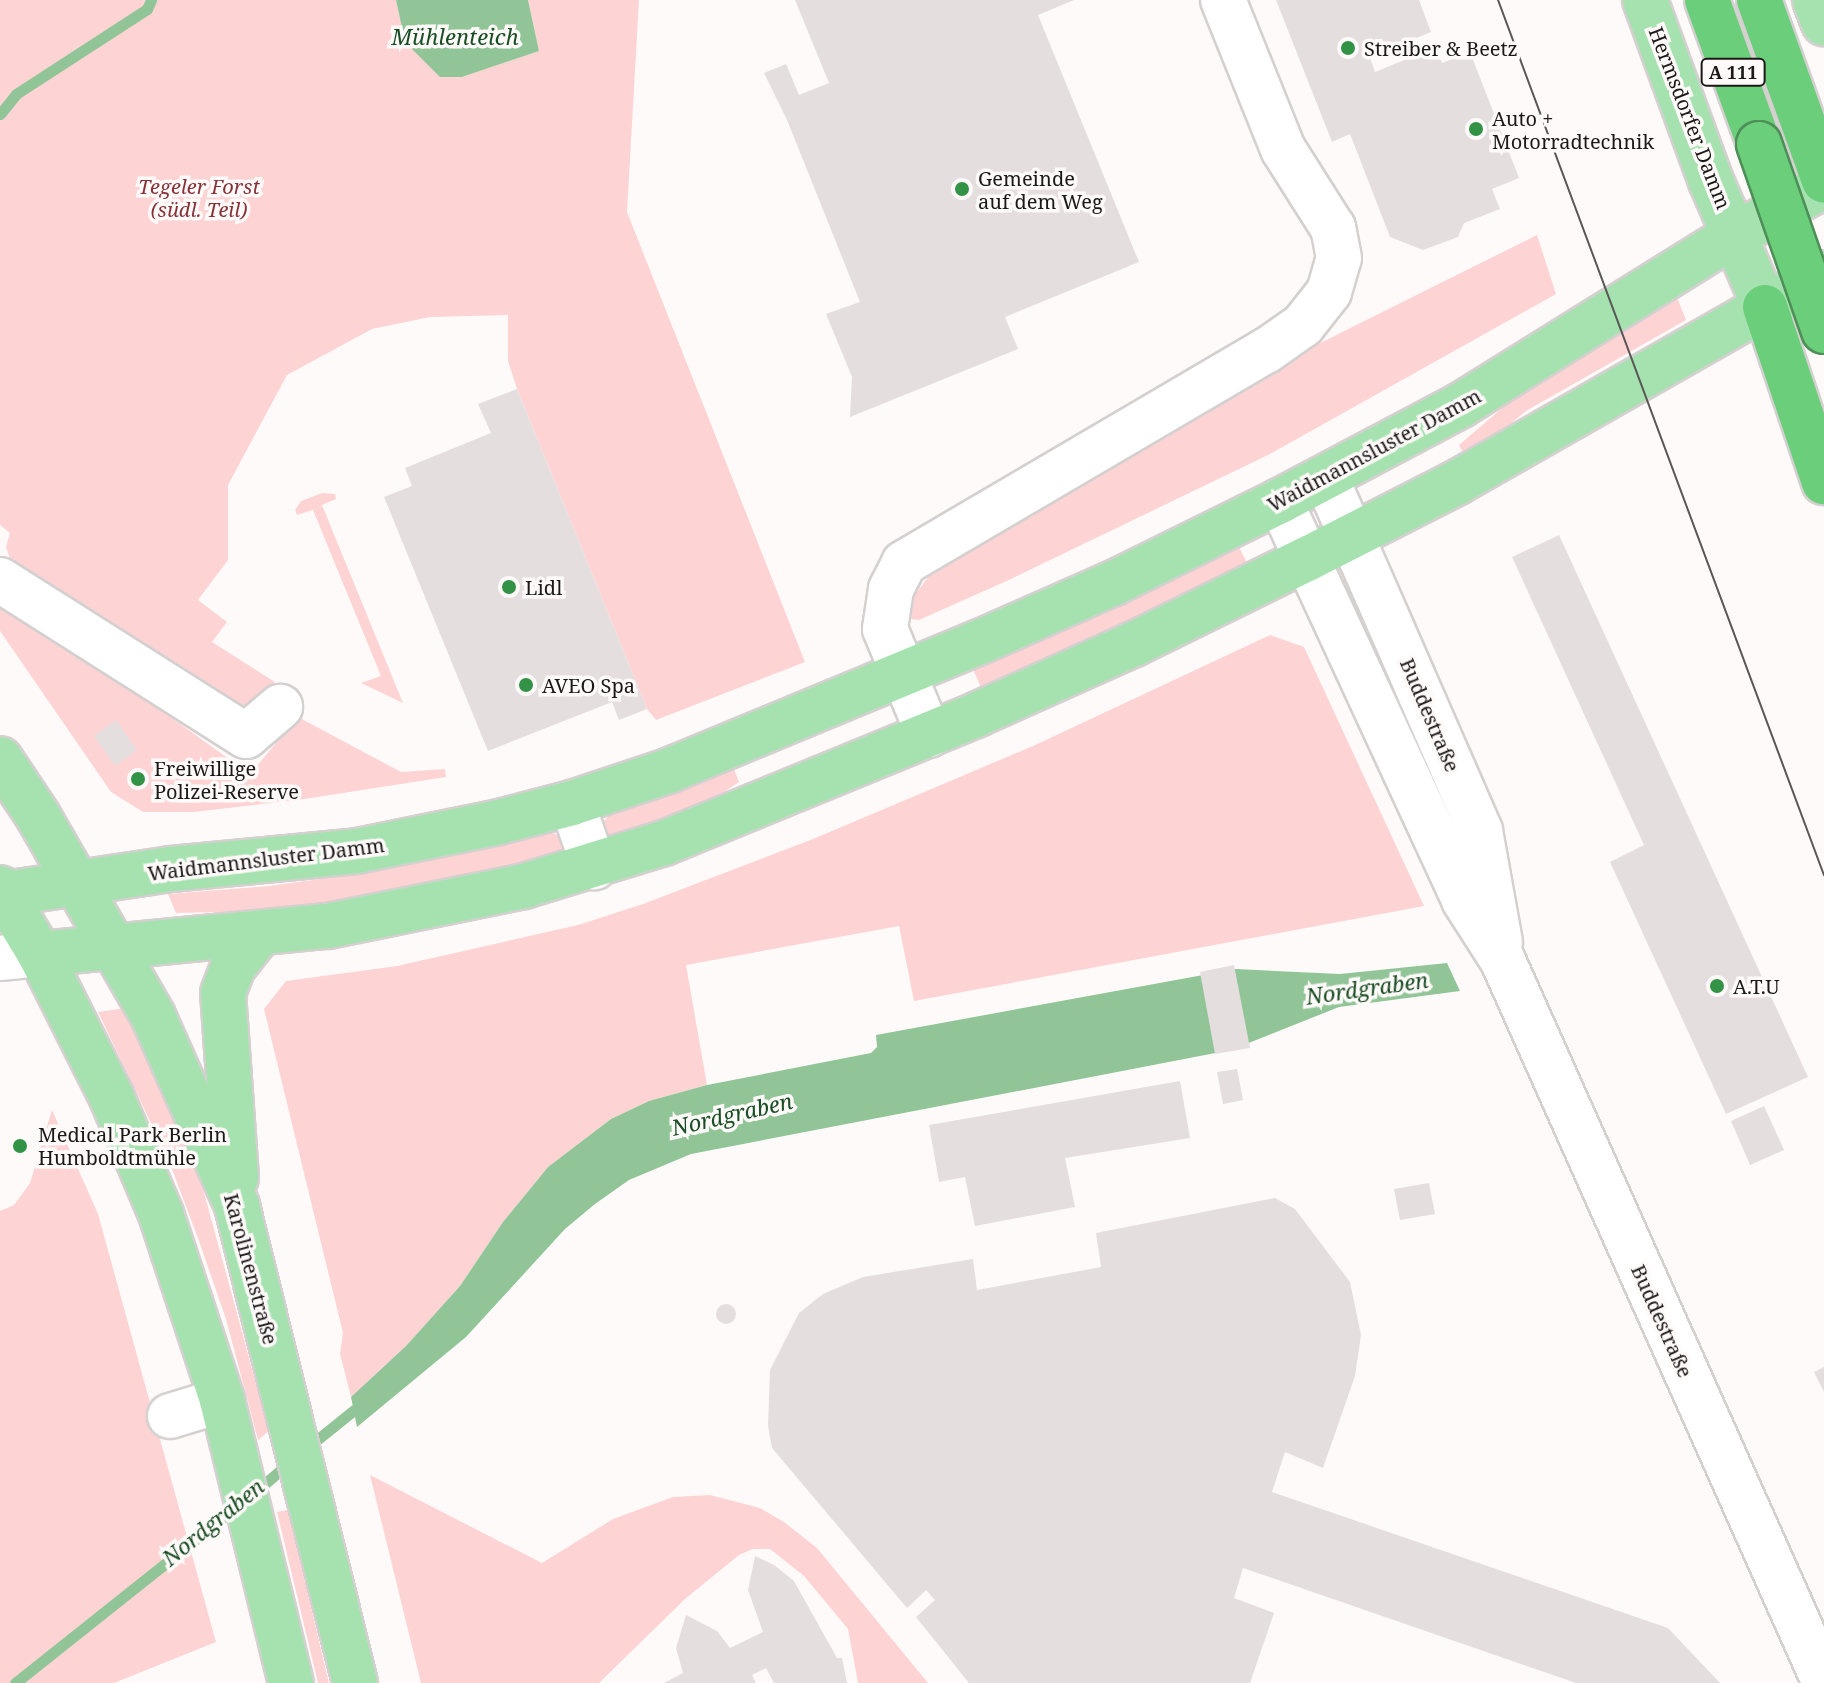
<!DOCTYPE html>
<html>
<head>
<meta charset="utf-8">
<style>
	body { margin:0 }
	#map { position:relative; width:1824px; height:1683px; overflow:hidden; background:#fffafa; font-family:"Noto Serif",serif }
	div>[style] { position:absolute }
	.green>* { inset:0; background:#fdd4d3 }
	.water>* { inset:0; background:#91c597 }
	.stream>* { height:11px; margin:-5.5px; padding:0 5.5px; transform-origin:5.5px; border-radius:5.5px; background:#91c597 }
	.building>* { inset:0; background:#e4dede }
	.round { border-radius:50% }
	.roads { filter:drop-shadow(2px 0 #d5d0d0) drop-shadow(-2px 0 #d5d0d0) drop-shadow(0 2px #d5d0d0) drop-shadow(0 -2px #d5d0d0) }
	.minor>* { height:44px; margin:-22px; padding:0 22px; transform-origin:22px; border-radius:22px; background:#fff }
	.major>* { height:44px; margin:-22px; padding:0 22px; transform-origin:22px; border-radius:22px; background:#a6e2af }
	.highway>* { height:44px; margin:-22px; padding:0 22px; transform-origin:22px; border-radius:22px; background:#6ace7a }
	.tram>* { height:2px; margin:-1px; padding:0 1px; transform-origin:1px; border-radius:1px; background:#595756 }
	.bridges { filter:drop-shadow(2px 0 #4e8f58) drop-shadow(-2px 0 #4e8f58) drop-shadow(0 2px #4e8f58) drop-shadow(0 -2px #4e8f58) }
	.highway-bridge>* { height:44px; margin:-22px; padding:0 22px; transform-origin:22px; border-radius:22px; background:#6ace7a }
	.dots>* { width:22px; height:22px; translate:-50% -50%; box-sizing:border-box; border:4px solid #fffafa; border-radius:50% }
	span { translate:-50% -50%; white-space:nowrap; text-align:center; line-height:1.15; -webkit-text-stroke:7px #fffafa; paint-order:stroke }
	.shield-label span { padding:2px 6px; background:#fffafa; border:2px solid; border-radius:6px; -webkit-text-stroke-width:0 }
	.shield-label { font-size:18px; color:#1a1918; font-weight:700 }
	.poi-label { font-size:20px; color:#1a1918 }
	.left { translate:0 -50%; text-align:left }
	.street-label { font-size:20px; color:#1a1918 }
	.park-label { font-size:20px; color:#863237; font-style:italic }
	.water-label { font-size:22px; color:#184e23; font-style:italic }
</style>
</head>
<body>
<div id="map">
	<div class="green">
		<div style="clip-path:polygon(0 0,396px 0,405px 42px,462px 77px,539px 51px,528px 0,639px 0,627px 212px,805px 662px,656px 720px,647px 709px,517px 389px,508px 361px,508px 315px,430px 317px,372px 329px,287px 375px,228px 485px,228px 560px,198px 600px,227px 622px,212px 642px,275px 682px,239px 717px,11px 562px,6px 547px,10px 533px,0 525px)"></div>
		<div style="clip-path:polygon(1537px 235px,1556px 294px,1268px 455px,1011px 579px,919px 620px,911px 619px,914px 596px,928px 577px,1310px 348px)"></div>
		<div style="clip-path:polygon(1677px 297px,1686px 320px,1526px 411px,1491px 440px,1464px 455px,1459px 445px,1514px 398px)"></div>
		<div style="clip-path:polygon(322px 493px,335px 494px,336px 499px,322px 505px,403px 703px,361px 683px,381px 676px,313px 510px,297px 515px,295px 510px,301px 501px)"></div>
		<div style="clip-path:polygon(1237px 543px,1249px 567px,983px 692px,972px 667px)"></div>
		<div style="clip-path:polygon(0 595px,250px 774px,298px 717px,401px 772px,445px 769px,446px 777px,298px 800px,194px 812px,143px 812px,111px 792px,0 631px)"></div>
		<div style="clip-path:polygon(1270px 635px,1304px 647px,1424px 906px,914px 1001px,899px 926px,686px 965px,707px 1085px,649px 1101px,611px 1119px,548px 1167px,503px 1222px,460px 1286px,406px 1346px,351px 1397px,340px 1354px,343px 1333px,264px 1009px,286px 981px,397px 966px,578px 925px,643px 904px,813px 839px,1033px 746px)"></div>
		<div style="clip-path:polygon(733px 767px,739px 782px,699px 809px,610px 838px,603px 830px,603px 822px,612px 812px)"></div>
		<div style="clip-path:polygon(548px 832px,556px 834px,562px 840px,564px 848px,555px 858px,347px 902px,269px 911px,176px 913px,168px 894px,269px 886px,364px 873px)"></div>
		<div style="clip-path:polygon(126px 1008px,193px 1152px,269px 1431px,258px 1440px,226px 1319px,199px 1241px,169px 1161px,98px 1012px)"></div>
		<div style="clip-path:polygon(52px 1110px,98px 1214px,216px 1642px,114px 1683px,0 1683px,0 1211px,14px 1205px,30px 1183px)"></div>
		<div style="clip-path:polygon(370px 1475px,542px 1563px,613px 1519px,673px 1497px,710px 1495px,760px 1508px,784px 1522px,817px 1548px,928px 1683px,858px 1683px,848px 1629px,804px 1576px,770px 1549px,753px 1549px,739px 1555px,685px 1599px,599px 1683px,421px 1683px)"></div>
		<div style="clip-path:polygon(288px 1510px,329px 1683px,318px 1683px,277px 1512px)"></div>
	</div>
	<div class="water">
		<div style="clip-path:polygon(396px 0,528px 0,539px 51px,462px 77px,440px 77px,405px 42px)"></div>
		<div style="clip-path:polygon(1447px 963px,1460px 991px,1339px 1007px,1231px 1050px,691px 1154px,629px 1180px,595px 1204px,565px 1229px,466px 1337px,357px 1427px,351px 1397px,406px 1346px,460px 1286px,503px 1222px,548px 1167px,611px 1119px,649px 1101px,707px 1085px,871px 1053px,877px 1047px,876px 1035px,1236px 969px,1340px 974px)"></div>
	</div>
	<div class="stream">
		<div style="left:0;top:114px;width:26px;rotate:-51deg"></div>
		<div style="left:16px;top:94px;width:156px;rotate:-33deg"></div>
		<div style="left:147px;top:9px;width:10px;rotate:-66deg"></div>
		<div style="left:308px;top:1447px;width:59px;rotate:-38.8deg"></div>
		<div style="left:256px;top:1491px;width:43px;rotate:-40.3deg"></div>
		<div style="left:15px;top:1683px;width:283px;rotate:-38.5deg"></div>
	</div>
	<div class="building">
		<div style="clip-path:polygon(795px 0,1074px 0,1038px 15px,1139px 262px,1005px 317px,1018px 349px,850px 417px,852px 377px,826px 314px,860px 302px,787px 120px,764px 73px,786px 64px,799px 95px,829px 83px)"></div>
		<div style="clip-path:polygon(1276px 0,1419px 0,1431px 32px,1370px 57px,1375px 72px,1436px 47px,1442px 63px,1470px 52px,1519px 178px,1492px 189px,1500px 209px,1464px 223px,1458px 237px,1423px 250px,1390px 237px,1350px 134px,1332px 142px)"></div>
		<div style="clip-path:polygon(517px 389px,647px 709px,619px 720px,612px 702px,488px 751px,384px 497px,412px 486px,405px 468px,491px 433px,478px 404px)"></div>
		<div style="clip-path:polygon(1559px 535px,1808px 1077px,1726px 1114px,1610px 862px,1644px 845px,1512px 557px)"></div>
		<div style="clip-path:polygon(116px 720px,137px 750px,115px 766px,94px 736px)"></div>
		<div style="clip-path:polygon(1234px 965px,1250px 1048px,1215px 1054px,1200px 972px)"></div>
		<div style="clip-path:polygon(1237px 1069px,1243px 1100px,1223px 1104px,1217px 1072px)"></div>
		<div style="clip-path:polygon(1180px 1081px,1190px 1138px,1065px 1158px,1075px 1207px,975px 1226px,965px 1177px,939px 1182px,929px 1125px)"></div>
		<div style="clip-path:polygon(1764px 1106px,1784px 1150px,1750px 1165px,1731px 1121px)"></div>
		<div style="clip-path:polygon(1429px 1183px,1435px 1214px,1400px 1220px,1394px 1189px)"></div>
		<div style="clip-path:polygon(1275px 1198px,1295px 1209px,1350px 1282px,1361px 1335px,1355px 1376px,1323px 1468px,1285px 1452px,1272px 1492px,1668px 1628px,1720px 1683px,1576px 1683px,1243px 1568px,1234px 1598px,1274px 1613px,1250px 1683px,969px 1683px,916px 1617px,935px 1600px,926px 1590px,907px 1608px,772px 1448px,768px 1426px,770px 1370px,799px 1313px,823px 1294px,863px 1277px,973px 1259px,977px 1290px,1101px 1267px,1096px 1233px)"></div>
		<div class="round" style="left:716px;top:1304px;width:20px;height:20px"></div>
		<div style="clip-path:polygon(1824px 1367px,1824px 1392px,1814px 1372px)"></div>
		<div style="clip-path:polygon(755px 1556px,774px 1565px,794px 1581px,837px 1658px,842px 1658px,847px 1683px,774px 1683px,766px 1668px,752px 1675px,756px 1683px,664px 1683px,683px 1673px,676px 1648px,686px 1615px,717px 1631px,730px 1648px,763px 1632px,748px 1590px)"></div>
	</div>
	<div class="roads">
		<div class="minor">
			<div style="left:1326px;top:478px;width:385px;rotate:66.4deg"></div>
			<div style="left:1480px;top:831px;width:113px;rotate:79.8deg"></div>
			<div style="left:1280px;top:501px;width:439px;rotate:65.2deg"></div>
			<div style="left:1464px;top:900px;width:72px;rotate:57.4deg"></div>
			<div style="left:1503px;top:961px;width:788px;rotate:65.97deg"></div>
			<div style="left:0;top:580px;width:291px;rotate:32.4deg"></div>
			<div style="left:246px;top:736px;width:45px;rotate:-40.5deg"></div>
			<div style="left:929px;top:735px;width:115px;rotate:-112.5deg"></div>
			<div style="left:885px;top:629px;width:40px;rotate:-81.5deg"></div>
			<div style="left:891px;top:589px;width:29px;rotate:-63deg"></div>
			<div style="left:904px;top:563px;width:420px;rotate:-30.4deg"></div>
			<div style="left:1266px;top:351px;width:45px;rotate:-35.1deg"></div>
			<div style="left:1303px;top:325px;width:42px;rotate:-51.8deg"></div>
			<div style="left:1329px;top:292px;width:35px;rotate:-74deg"></div>
			<div style="left:1339px;top:258px;width:31px;rotate:-101deg"></div>
			<div style="left:1333px;top:228px;width:93px;rotate:-122.3deg"></div>
			<div style="left:1283px;top:149px;width:161px;rotate:-111.9deg"></div>
			<div style="left:572px;top:803px;width:68px;rotate:71deg"></div>
			<div style="left:0;top:958px;width:40px;rotate:-5.7deg"></div>
			<div style="left:170px;top:1416px;width:54px;rotate:-17.1deg"></div>
		</div>
		<div class="major">
			<div style="left:1645px;top:0;width:193px;rotate:70deg"></div>
			<div style="left:1711px;top:181px;width:137px;rotate:66.8deg"></div>
			<div style="left:1815px;top:0;width:25px;rotate:69deg"></div>
			<div style="left:0;top:759px;width:69px;rotate:56.3deg"></div>
			<div style="left:38px;top:816px;width:231px;rotate:60.1deg"></div>
			<div style="left:153px;top:1016px;width:208px;rotate:66.1deg"></div>
			<div style="left:237px;top:1206px;width:491px;rotate:76.1deg"></div>
			<div style="left:0;top:888px;width:77px;rotate:58.8deg"></div>
			<div style="left:40px;top:954px;width:161px;rotate:63.4deg"></div>
			<div style="left:112px;top:1098px;width:126px;rotate:67.1deg"></div>
			<div style="left:161px;top:1214px;width:196px;rotate:71.8deg"></div>
			<div style="left:222px;top:1400px;width:291px;rotate:76.3deg"></div>
			<div style="left:4px;top:894px;width:169px;rotate:-8.5deg"></div>
			<div style="left:171px;top:869px;width:187px;rotate:-5.5deg"></div>
			<div style="left:357px;top:851px;width:145px;rotate:-11.5deg"></div>
			<div style="left:499px;top:822px;width:75px;rotate:-14.6deg"></div>
			<div style="left:572px;top:803px;width:101px;rotate:-18.4deg"></div>
			<div style="left:668px;top:771px;width:338px;rotate:-22.5deg"></div>
			<div style="left:980px;top:642px;width:146px;rotate:-23.8deg"></div>
			<div style="left:1114px;top:583px;width:185px;rotate:-26.3deg"></div>
			<div style="left:1280px;top:501px;width:205px;rotate:-27.9deg"></div>
			<div style="left:1461px;top:405px;width:324px;rotate:-31.9deg"></div>
			<div style="left:1736px;top:234px;width:100px;rotate:-28.6deg"></div>
			<div style="left:40px;top:954px;width:289px;rotate:-5.6deg"></div>
			<div style="left:328px;top:926px;width:200px;rotate:-11.5deg"></div>
			<div style="left:524px;top:886px;width:146px;rotate:-17.1deg"></div>
			<div style="left:664px;top:843px;width:339px;rotate:-22.3deg"></div>
			<div style="left:978px;top:714px;width:171px;rotate:-24.2deg"></div>
			<div style="left:1134px;top:644px;width:193px;rotate:-26.2deg"></div>
			<div style="left:1307px;top:559px;width:167px;rotate:-27deg"></div>
			<div style="left:1456px;top:483px;width:424px;rotate:-29.7deg"></div>
			<div style="left:236px;top:1178px;width:185px;rotate:-94deg"></div>
			<div style="left:223px;top:993px;width:28px;rotate:-69deg"></div>
			<div style="left:233px;top:967px;width:43px;rotate:-51.5deg"></div>
		</div>
		<div class="highway">
			<div style="left:1707px;top:0;width:153px;rotate:70.1deg"></div>
			<div style="left:1759px;top:0;width:192px;rotate:70.2deg"></div>
			<div style="left:1765px;top:307px;width:185px;rotate:71.4deg"></div>
		</div>
	</div>
	<div class="tram">
		<div style="left:1498px;top:0;width:934px;rotate:69.57deg"></div>
	</div>
	<div class="bridges">
		<div class="highway-bridge">
			<div style="left:1759px;top:144px;width:198px;rotate:70.8deg"></div>
		</div>
	</div>
	<div class="dots">
		<div style="left:1348px;top:48px;background:#329246"></div>
		<div style="left:1476px;top:129px;background:#329246"></div>
		<div style="left:962px;top:189px;background:#329246"></div>
		<div style="left:509px;top:587px;background:#329246"></div>
		<div style="left:526px;top:685px;background:#329246"></div>
		<div style="left:138px;top:779px;background:#329246"></div>
		<div style="left:1717px;top:986px;background:#329246"></div>
		<div style="left:20px;top:1146px;background:#329246"></div>
	</div>
	<div class="shield-label">
		<span style="left:1733px;top:72px">A 111</span>
	</div>
	<div class="poi-label">
		<span class="left" style="left:1364px;top:48px">Streiber &amp; Beetz</span>
		<span class="left" style="left:1492px;top:130px">Auto +<br>Motorradtechnik</span>
		<span class="left" style="left:978px;top:190px">Gemeinde<br>auf dem Weg</span>
		<span class="left" style="left:525px;top:587px">Lidl</span>
		<span class="left" style="left:542px;top:685px">AVEO Spa</span>
		<span class="left" style="left:154px;top:780px">Freiwillige<br>Polizei-Reserve</span>
		<span class="left" style="left:1733px;top:986px">A.T.U</span>
		<span class="left" style="left:38px;top:1146px">Medical Park Berlin<br>Humboldtmühle</span>
	</div>
	<div class="street-label">
		<span style="left:1690px;top:118px;rotate:69deg">Hermsdorfer Damm</span>
		<span style="left:1374px;top:450px;rotate:-28deg">Waidmannsluster Damm</span>
		<span style="left:1430px;top:715px;rotate:67deg">Buddestraße</span>
		<span style="left:266px;top:859px;rotate:-7deg">Waidmannsluster Damm</span>
		<span style="left:251px;top:1269px;rotate:75deg">Karolinenstraße</span>
		<span style="left:1662px;top:1321px;rotate:66deg">Buddestraße</span>
	</div>
	<div class="park-label">
		<span style="left:199px;top:198px">Tegeler Forst<br>(südl. Teil)</span>
	</div>
	<div class="water-label">
		<span style="left:455px;top:37px">Mühlenteich</span>
		<span style="left:1367px;top:988px;rotate:-8deg">Nordgraben</span>
		<span style="left:732px;top:1114px;rotate:-13deg">Nordgraben</span>
		<span style="left:213px;top:1522px;rotate:-39deg">Nordgraben</span>
	</div>
</div>
</body>
</html>
